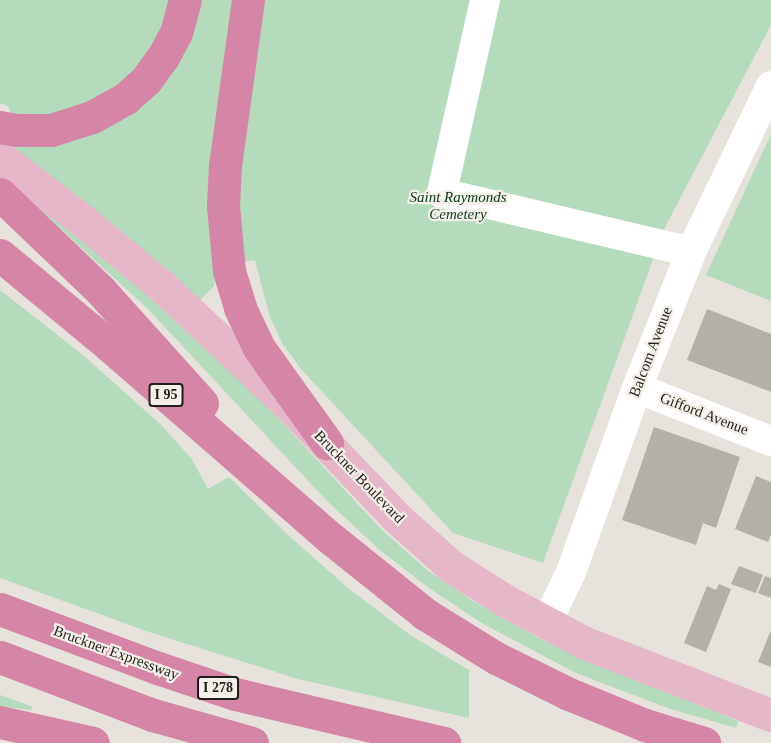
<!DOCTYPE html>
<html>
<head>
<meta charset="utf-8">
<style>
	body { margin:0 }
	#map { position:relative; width:771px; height:743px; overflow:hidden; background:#e7e2db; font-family:Georgia,serif }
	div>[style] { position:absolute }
	.green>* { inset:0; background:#b3dbbc }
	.building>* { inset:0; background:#b4b0a9 }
	.minor>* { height:30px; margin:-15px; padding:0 15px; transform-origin:15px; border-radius:15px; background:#fff }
	.major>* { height:33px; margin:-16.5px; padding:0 16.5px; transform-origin:16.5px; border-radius:16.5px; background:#e6b6c9 }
	.highway>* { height:33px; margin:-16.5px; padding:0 16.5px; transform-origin:16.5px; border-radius:16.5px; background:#d585a5 }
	span { translate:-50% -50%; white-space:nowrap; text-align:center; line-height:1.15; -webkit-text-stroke:4.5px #f4efe8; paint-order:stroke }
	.shield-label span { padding:2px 4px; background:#f4efe8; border:2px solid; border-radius:4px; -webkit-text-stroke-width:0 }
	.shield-label { font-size:14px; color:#211f1c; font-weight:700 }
	.park-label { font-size:15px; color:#0d4021; font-style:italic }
	.street-label { font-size:15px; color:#211f1c }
</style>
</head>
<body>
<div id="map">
	<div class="green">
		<div style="clip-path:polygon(0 0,173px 0,169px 16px,135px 74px,79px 111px,14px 120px,8px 106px,0 103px)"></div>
		<div style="clip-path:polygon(198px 0,238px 0,214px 286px,198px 302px,3px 139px,79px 136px)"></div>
		<div style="clip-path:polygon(259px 0,771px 0,771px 25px,664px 229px,543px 563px,453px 533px,301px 369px,282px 343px,269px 314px,255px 260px,242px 262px,236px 212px)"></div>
		<div style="clip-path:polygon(771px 134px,771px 301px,706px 275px)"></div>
		<div style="clip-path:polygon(26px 197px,150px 294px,267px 406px,380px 528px,427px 570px,473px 601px,539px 638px,583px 659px,738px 721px,736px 728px,670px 709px,576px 673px,480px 622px,429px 588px,381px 551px,328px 502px,148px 309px)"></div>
		<div style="clip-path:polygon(0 290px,83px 355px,160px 424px,191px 458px,208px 489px,229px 477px,289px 536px,348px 588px,410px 635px,469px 670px,469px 718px,298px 679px,149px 632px,0 578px)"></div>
		<div style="clip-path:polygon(0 695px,33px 707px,30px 710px,0 706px)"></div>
	</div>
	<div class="building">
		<div style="clip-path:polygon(707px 309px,771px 334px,771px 392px,687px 360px)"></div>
		<div style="clip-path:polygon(654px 427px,740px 457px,716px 528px,703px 523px,696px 545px,622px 520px)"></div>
		<div style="clip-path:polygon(756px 476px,771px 482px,771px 534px,768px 542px,735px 529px)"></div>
		<div style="clip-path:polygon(739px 566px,763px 575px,756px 593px,731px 584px)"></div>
		<div style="clip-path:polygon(765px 576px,771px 578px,771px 598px,758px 593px)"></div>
		<div style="clip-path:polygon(719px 584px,731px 589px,706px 652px,684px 643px,707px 586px,716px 590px)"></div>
		<div style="clip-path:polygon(771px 630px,771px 667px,758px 662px)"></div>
	</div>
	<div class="minor">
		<div style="left:485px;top:0;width:198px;rotate:102.6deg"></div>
		<div style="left:442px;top:193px;width:256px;rotate:13.3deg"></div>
		<div style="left:637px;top:388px;width:144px;rotate:21.6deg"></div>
		<div style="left:546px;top:624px;width:58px;rotate:-64.3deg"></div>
		<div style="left:571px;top:572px;width:195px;rotate:-70.3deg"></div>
		<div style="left:637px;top:388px;width:146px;rotate:-68.3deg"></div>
		<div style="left:691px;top:252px;width:184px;rotate:-64.3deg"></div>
	</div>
	<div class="major">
		<div style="left:0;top:157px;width:110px;rotate:37.6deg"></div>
		<div style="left:87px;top:224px;width:99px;rotate:39.7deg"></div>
		<div style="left:163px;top:287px;width:175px;rotate:43.2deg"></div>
		<div style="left:291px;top:407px;width:155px;rotate:46.3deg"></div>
		<div style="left:398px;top:519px;width:72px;rotate:41.6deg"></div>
		<div style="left:452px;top:567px;width:64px;rotate:32.2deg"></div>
		<div style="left:506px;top:601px;width:89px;rotate:28deg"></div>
		<div style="left:585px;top:643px;width:199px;rotate:21.2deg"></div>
	</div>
	<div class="highway">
		<div style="left:248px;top:0;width:167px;rotate:97.9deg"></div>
		<div style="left:225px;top:165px;width:41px;rotate:92.8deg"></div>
		<div style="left:223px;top:206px;width:65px;rotate:84.7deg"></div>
		<div style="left:229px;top:271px;width:39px;rotate:73deg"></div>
		<div style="left:240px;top:308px;width:44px;rotate:64.6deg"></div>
		<div style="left:259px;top:348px;width:117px;rotate:54.4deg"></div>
		<div style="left:0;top:127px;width:17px;rotate:10deg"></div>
		<div style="left:17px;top:130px;width:34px"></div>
		<div style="left:51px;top:130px;width:43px;rotate:-17.6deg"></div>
		<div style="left:92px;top:117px;width:39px;rotate:-29deg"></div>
		<div style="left:126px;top:98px;width:27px;rotate:-42deg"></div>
		<div style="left:146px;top:80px;width:29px;rotate:-54deg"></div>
		<div style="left:163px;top:57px;width:27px;rotate:-62deg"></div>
		<div style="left:176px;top:33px;width:34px;rotate:-75deg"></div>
		<div style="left:0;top:194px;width:140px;rotate:43.8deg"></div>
		<div style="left:101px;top:291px;width:151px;rotate:48deg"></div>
		<div style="left:0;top:255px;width:143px;rotate:39.6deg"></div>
		<div style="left:110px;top:346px;width:291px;rotate:41.1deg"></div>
		<div style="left:329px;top:537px;width:123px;rotate:38.7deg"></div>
		<div style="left:425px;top:614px;width:84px;rotate:31.8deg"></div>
		<div style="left:496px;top:658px;width:81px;rotate:26.3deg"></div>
		<div style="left:569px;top:694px;width:82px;rotate:22.2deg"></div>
		<div style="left:645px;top:725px;width:62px;rotate:17deg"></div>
		<div style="left:0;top:609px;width:169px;rotate:20.5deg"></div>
		<div style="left:158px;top:668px;width:81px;rotate:18.7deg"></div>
		<div style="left:235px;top:694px;width:215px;rotate:13.2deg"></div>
		<div style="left:0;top:657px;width:164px;rotate:20.8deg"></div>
		<div style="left:153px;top:715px;width:103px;rotate:15.8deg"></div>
		<div style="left:0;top:722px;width:95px;rotate:12.7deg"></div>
	</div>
	<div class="shield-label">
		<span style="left:166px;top:395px">I 95</span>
		<span style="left:218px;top:688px">I 278</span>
	</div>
	<div class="park-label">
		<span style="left:458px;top:206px">Saint Raymonds<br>Cemetery</span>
	</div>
	<div class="street-label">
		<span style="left:651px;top:352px;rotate:-69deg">Balcom Avenue</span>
		<span style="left:704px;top:414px;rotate:21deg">Gifford Avenue</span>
		<span style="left:359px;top:477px;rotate:46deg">Bruckner Boulevard</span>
		<span style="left:116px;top:653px;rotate:20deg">Bruckner Expressway</span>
	</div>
</div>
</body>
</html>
